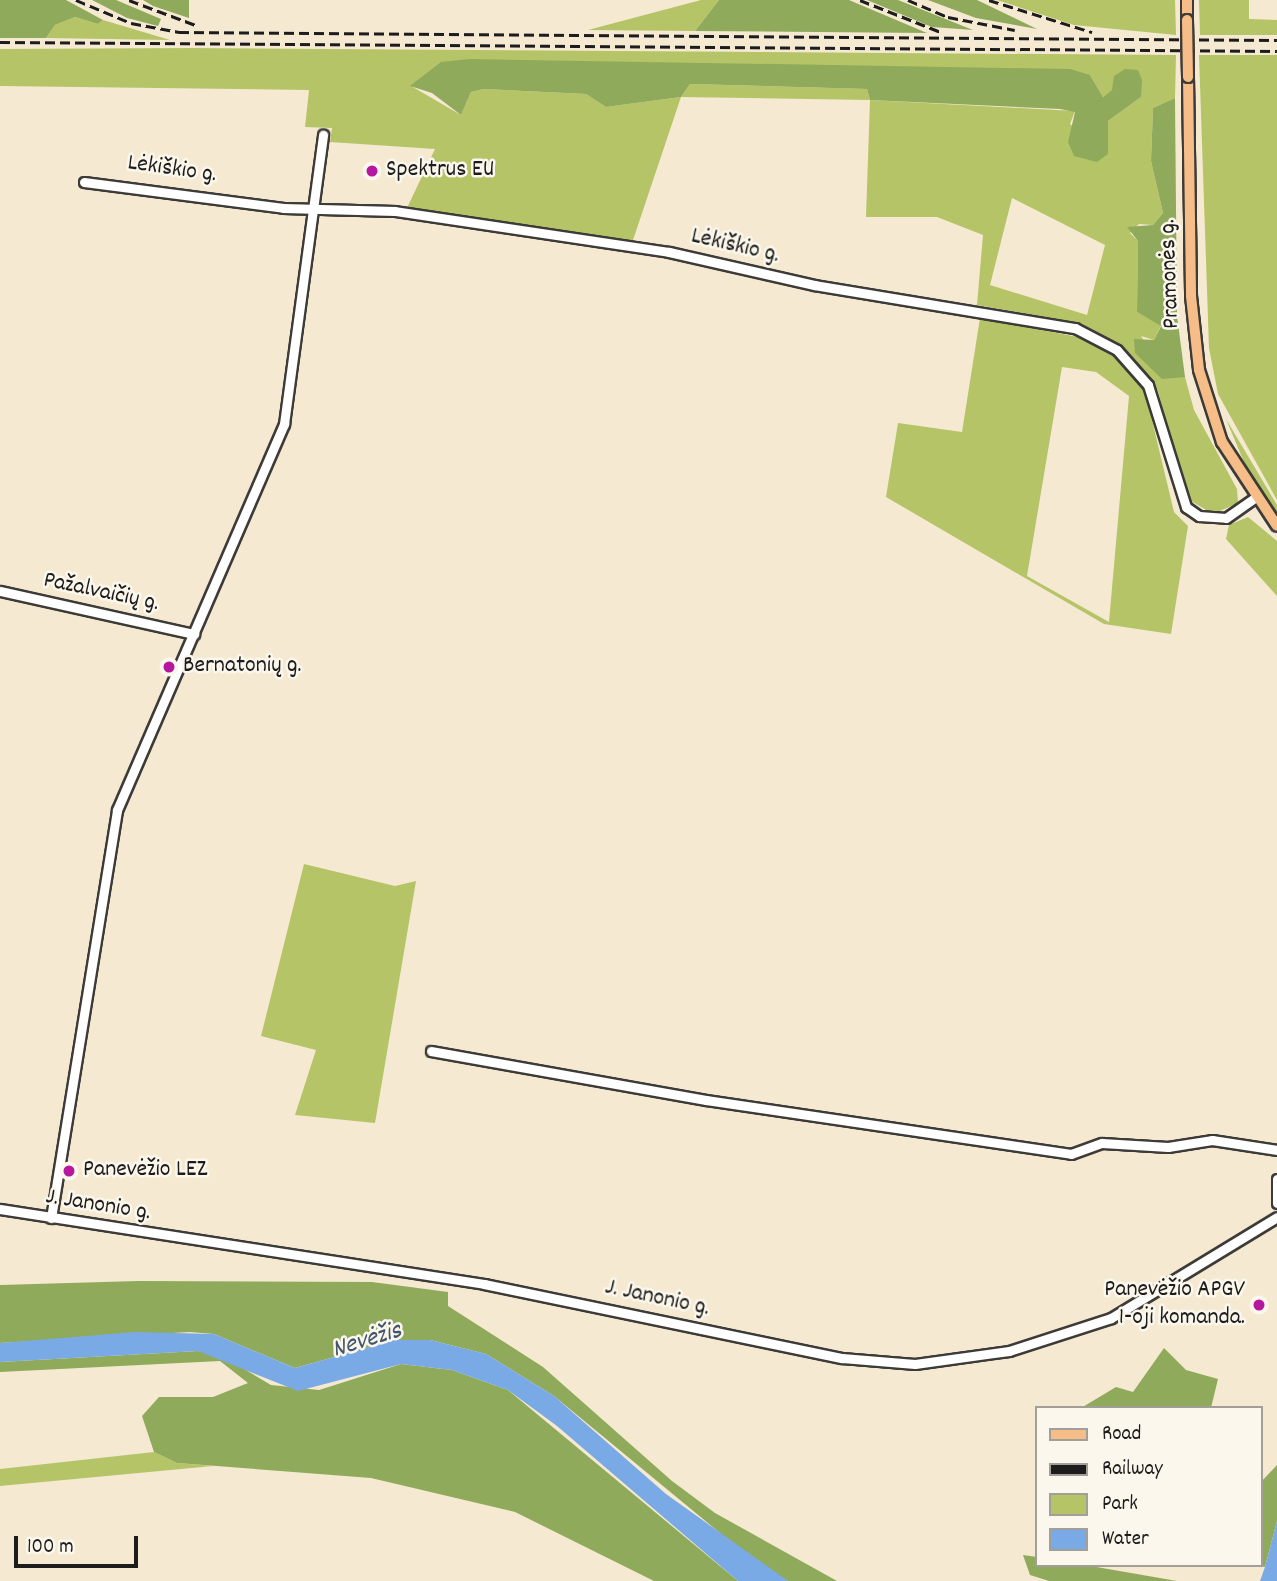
<!DOCTYPE html>
<html>
<head>
<meta charset="utf-8">
<style>
	body { margin:0 }
	#map { position:relative; width:1277px; height:1581px; overflow:hidden; background:#f5e9d2; font-family:Dekko,sans-serif }
	div>[style] { position:absolute }
	.green>* { inset:0; background:#b5c466 }
	.forest>* { inset:0; background:#90aa5b }
	.water>* { inset:0; background:#7aaae5 }
	.roads { filter:drop-shadow(2px 0 #3d3b37) drop-shadow(-2px 0 #3d3b37) drop-shadow(0 2px #3d3b37) drop-shadow(0 -2px #3d3b37) }
	.minor>* { height:9px; margin:-4.5px; padding:0 4.5px; transform-origin:4.5px; border-radius:4.5px; background:#fff }
	.major>* { height:10px; margin:-5px; padding:0 5px; transform-origin:5px; border-radius:5px; background:#f7bd88 }
	.rail>* { height:2.5px; margin-top:-1.25px; transform-origin:0; background:repeating-linear-gradient(90deg,#1c1c1c 0 10px,transparent 0 15px) }
	.bridges { filter:drop-shadow(2px 0 #3d3b37) drop-shadow(-2px 0 #3d3b37) drop-shadow(0 2px #3d3b37) drop-shadow(0 -2px #3d3b37) }
	.major-bridge>* { height:10px; margin:-5px; padding:0 5px; transform-origin:5px; border-radius:5px; background:#f7bd88 }
	.dots>* { width:19px; height:19px; translate:-50% -50%; box-sizing:border-box; border:4px solid #fbf7ec; border-radius:50% }
	span { translate:-50% -50%; white-space:nowrap; text-align:center; line-height:1.15; -webkit-text-stroke:5px #fbf7ec; paint-order:stroke }
	.street-label { font-size:24px; color:#1c1c1c }
	.poi-label { font-size:24px; color:#1c1c1c }
	.left { translate:0 -50%; text-align:left }
	.right { translate:-100% -50%; text-align:right }
	.water-label { font-size:26px; color:#42556c; font-style:italic }
	.legend { position:absolute; left:1035px; top:1406px; width:228px; height:161px; box-sizing:border-box; background:#fbf7ec; border:2px solid #a29f99; margin:0; padding:9px 12px; list-style:none; font-size:21px; color:#1c1c1c }
	.legend li { display:flex; align-items:center; gap:14px; height:35px }
	.legend b { width:35px; border:2px solid #a29f99 }
	.scale { position:absolute; left:14px; top:1536px; width:124px; height:32px; box-sizing:border-box; border:4px solid #1c1c1c; border-top:0; padding-left:9px; font-size:21px; line-height:24px; white-space:nowrap; color:#1c1c1c; -webkit-text-stroke:5px #fbf7ec; paint-order:stroke }
</style>
</head>
<body>
<div id="map">
	<div class="green">
		<div style="clip-path:polygon(701px 0,719px 0,695px 31px,588px 30px)"></div>
		<div style="clip-path:polygon(997px 0,1175px 0,1176px 35px,1074px 25px)"></div>
		<div style="clip-path:polygon(1199px 0,1249px 0,1249px 19px,1277px 20px,1277px 35px,1200px 35px)"></div>
		<div style="clip-path:polygon(75px 17px,98px 24px,103px 20px,170px 40px,46px 38px,55px 25px)"></div>
		<div style="clip-path:polygon(evenodd,191px 48px,1176px 55px,1175px 98px,1153px 108px,1151px 161px,1163px 213px,1153px 225px,1139px 224px,1130px 233px,1138px 241px,1137px 312px,1161px 325px,1154px 340px,1141px 336px,1167px 376px,1185px 377px,1194px 410px,1237px 489px,1238px 503px,1213px 514px,1186px 498px,1158px 391px,1121px 345px,1081px 323px,977px 305px,983px 235px,937px 217px,866px 217px,870px 100px,681px 97px,632px 243px,407px 208px,435px 149px,330px 142px,332px 128px,305px 127px,309px 90px,0 86px,0 49px,191px 48px,1090px 75px,1103px 97px,1113px 90px,1141px 97px,1108px 121px,1108px 154px,1070px 124px,1075px 111px,870px 100px,867px 89px,690px 84px,681px 97px,606px 107px,586px 94px,484px 89px,471px 92px,461px 115px,411px 86px,1090px 75px,191px 48px,1012px 198px,1105px 245px,1087px 315px,990px 285px,1012px 198px)"></div>
		<div style="clip-path:polygon(1199px 55px,1277px 55px,1277px 500px,1218px 394px,1209px 348px)"></div>
		<div style="clip-path:polygon(evenodd,980px 318px,1088px 339px,1112px 353px,1145px 391px,1174px 512px,1188px 526px,1171px 634px,1104px 624px,886px 497px,898px 423px,962px 432px,980px 318px,1062px 367px,1096px 372px,1129px 396px,1109px 622px,1027px 576px,1062px 367px)"></div>
		<div style="clip-path:polygon(1226px 419px,1277px 505px,1277px 513px,1246px 467px)"></div>
		<div style="clip-path:polygon(1248px 517px,1277px 541px,1277px 596px,1226px 539px,1229px 525px)"></div>
		<div style="clip-path:polygon(304px 864px,395px 886px,416px 881px,375px 1123px,295px 1115px,316px 1050px,261px 1036px)"></div>
		<div style="clip-path:polygon(154px 1452px,177px 1463px,213px 1466px,0 1486px,0 1469px)"></div>
	</div>
	<div class="forest">
		<div style="clip-path:polygon(0 0,66px 0,103px 20px,98px 24px,75px 17px,55px 25px,46px 38px,0 38px)"></div>
		<div style="clip-path:polygon(92px 0,116px 0,161px 19px,158px 26px,127px 18px)"></div>
		<div style="clip-path:polygon(143px 0,189px 0,189px 18px,153px 6px)"></div>
		<div style="clip-path:polygon(719px 0,849px 0,927px 33px,695px 31px)"></div>
		<div style="clip-path:polygon(867px 0,898px 0,973px 30px,932px 27px)"></div>
		<div style="clip-path:polygon(928px 0,977px 0,1037px 29px,976px 18px)"></div>
		<div style="clip-path:polygon(470px 59px,1070px 69px,1090px 75px,1103px 97px,1112px 90px,1114px 76px,1125px 69px,1138px 70px,1142px 80px,1141px 97px,1108px 121px,1108px 154px,1097px 162px,1074px 156px,1068px 142px,1075px 112px,1060px 109px,870px 100px,867px 89px,690px 84px,681px 97px,606px 107px,586px 94px,484px 89px,471px 92px,461px 115px,432px 93px,410px 86px,441px 62px)"></div>
		<div style="clip-path:polygon(1175px 98px,1177px 316px,1185px 377px,1162px 379px,1135px 353px,1134px 339px,1154px 340px,1161px 326px,1137px 312px,1138px 241px,1127px 227px,1153px 225px,1163px 213px,1151px 161px,1153px 108px)"></div>
		<div style="clip-path:polygon(138px 1281px,372px 1282px,448px 1292px,448px 1306px,543px 1367px,672px 1481px,715px 1513px,837px 1581px,788px 1581px,760px 1566px,554px 1396px,486px 1354px,430px 1340px,395px 1340px,295px 1368px,214px 1334px,190px 1332px,0 1343px,0 1285px)"></div>
		<div style="clip-path:polygon(1164px 1348px,1186px 1370px,1218px 1379px,1211px 1408px,1081px 1408px,1116px 1387px,1133px 1392px)"></div>
		<div style="clip-path:polygon(198px 1351px,222px 1356px,271px 1385px,319px 1390px,401px 1364px,452px 1370px,508px 1390px,738px 1581px,654px 1581px,515px 1512px,371px 1478px,177px 1463px,154px 1452px,142px 1416px,159px 1397px,213px 1397px,248px 1383px,220px 1361px,0 1372px,0 1362px)"></div>
		<div style="clip-path:polygon(1277px 1465px,1277px 1521px,1265px 1567px,1253px 1565px,1261px 1565px,1261px 1482px)"></div>
		<div style="clip-path:polygon(1023px 1555px,1037px 1557px,1037px 1565px,1085px 1565px,1177px 1581px,1049px 1581px,1030px 1575px)"></div>
	</div>
	<div class="water">
		<div style="clip-path:polygon(135px 1332px,214px 1334px,295px 1368px,395px 1340px,430px 1340px,486px 1354px,554px 1396px,666px 1494px,788px 1581px,738px 1581px,557px 1426px,508px 1390px,452px 1370px,401px 1364px,298px 1391px,198px 1351px,0 1362px,0 1343px)"></div>
		<div style="clip-path:polygon(1277px 1521px,1277px 1581px,1260px 1581px,1265px 1567px)"></div>
	</div>
	<div class="roads">
		<div class="minor">
			<div style="left:84px;top:182px;width:201px;rotate:7.4deg"></div>
			<div style="left:283px;top:208px;width:112px;rotate:1.5deg"></div>
			<div style="left:395px;top:211px;width:277px;rotate:8.5deg"></div>
			<div style="left:669px;top:252px;width:149px;rotate:12.8deg"></div>
			<div style="left:814px;top:285px;width:265px;rotate:9.4deg"></div>
			<div style="left:1075px;top:328px;width:47px;rotate:27.6deg"></div>
			<div style="left:1117px;top:350px;width:47px;rotate:48.5deg"></div>
			<div style="left:1148px;top:385px;width:128px;rotate:72.7deg"></div>
			<div style="left:1186px;top:507px;width:16px;rotate:35deg"></div>
			<div style="left:1199px;top:516px;width:27px;rotate:4deg"></div>
			<div style="left:1226px;top:518px;width:35px;rotate:-35deg"></div>
			<div style="left:0;top:591px;width:199px;rotate:12.5deg"></div>
			<div style="left:431px;top:1051px;width:279px;rotate:10.1deg"></div>
			<div style="left:706px;top:1100px;width:369px;rotate:8.4deg"></div>
			<div style="left:1071px;top:1154px;width:33px;rotate:-20deg"></div>
			<div style="left:1102px;top:1143px;width:66px;rotate:3.5deg"></div>
			<div style="left:1168px;top:1147px;width:45px;rotate:-9deg"></div>
			<div style="left:1212px;top:1140px;width:66px;rotate:8.7deg"></div>
			<div style="left:1277px;top:1179px;width:24px;rotate:90deg"></div>
			<div style="left:0;top:1209px;width:490px;rotate:8.8deg"></div>
			<div style="left:484px;top:1284px;width:366px;rotate:11.7deg"></div>
			<div style="left:842px;top:1358px;width:73px;rotate:4.7deg"></div>
			<div style="left:915px;top:1364px;width:95px;rotate:-7.9deg"></div>
			<div style="left:1009px;top:1351px;width:107px;rotate:-17.9deg"></div>
			<div style="left:1111px;top:1318px;width:194px;rotate:-31.3deg"></div>
			<div style="left:51px;top:1218px;width:413px;rotate:-80.8deg"></div>
			<div style="left:117px;top:810px;width:421px;rotate:-66.6deg"></div>
			<div style="left:284px;top:424px;width:292px;rotate:-82.3deg"></div>
		</div>
		<div class="major">
			<div style="left:1187px;top:0;width:20px;rotate:90deg"></div>
			<div style="left:1188px;top:77px;width:219px;rotate:89.2deg"></div>
			<div style="left:1191px;top:296px;width:74px;rotate:83.8deg"></div>
			<div style="left:1199px;top:370px;width:76px;rotate:72.3deg"></div>
			<div style="left:1222px;top:442px;width:100px;rotate:56.8deg"></div>
		</div>
	</div>
	<div class="rail">
		<div style="left:76px;top:0;width:60px;rotate:22.7deg"></div>
		<div style="left:131px;top:23px;width:49px;rotate:10.6deg"></div>
		<div style="left:179px;top:32px;width:1098px;rotate:0.42deg"></div>
		<div style="left:129px;top:0;width:74px;rotate:20.6deg"></div>
		<div style="left:860px;top:0;width:87px;rotate:21.6deg"></div>
		<div style="left:908px;top:0;width:43px;rotate:23deg"></div>
		<div style="left:948px;top:17px;width:68px;rotate:11deg"></div>
		<div style="left:989px;top:0;width:108px;rotate:17.3deg"></div>
		<div style="left:0;top:42px;width:1277px;rotate:0.4deg"></div>
	</div>
	<div class="bridges">
		<div class="major-bridge">
			<div style="left:1187px;top:20px;width:57px;rotate:89deg"></div>
		</div>
	</div>
	<div class="dots">
		<div style="left:372px;top:171px;background:#b5179e"></div>
		<div style="left:169px;top:667px;background:#b5179e"></div>
		<div style="left:69px;top:1171px;background:#b5179e"></div>
		<div style="left:1259px;top:1305px;background:#b5179e"></div>
	</div>
	<div class="street-label">
		<span style="left:172px;top:170px;rotate:8deg">Lėkiškio g.</span>
		<span style="left:735px;top:247px;rotate:13deg">Lėkiškio g.</span>
		<span style="left:1171px;top:274px;rotate:-92deg">Pramonės g.</span>
		<span style="left:101px;top:593px;rotate:12deg">Pažalvaičių g.</span>
		<span style="left:98px;top:1206px;rotate:9deg">J. Janonio g.</span>
		<span style="left:657px;top:1299px;rotate:12deg">J. Janonio g.</span>
	</div>
	<div class="poi-label">
		<span class="left" style="left:386px;top:171px">Spektrus EU</span>
		<span class="left" style="left:183px;top:667px">Bernatonių g.</span>
		<span class="left" style="left:83px;top:1171px">Panevėžio LEZ</span>
		<span class="right" style="left:1245px;top:1305px">Panevėžio APGV<br>1-oji komanda.</span>
	</div>
	<div class="water-label">
		<span style="left:367px;top:1341px;rotate:-17deg">Nevėžis</span>
	</div>
	<ul class="legend">
	<li><b style="height:9px;background:#f7bd88"></b>Road</li>
	<li><b style="height:9px;background:#1c1c1c"></b>Railway</li>
	<li><b style="height:19px;background:#b5c466"></b>Park</li>
	<li><b style="height:19px;background:#7aaae5"></b>Water</li>
	</ul>
	<div class="scale">100 m</div>
</div>
</body>
</html>
